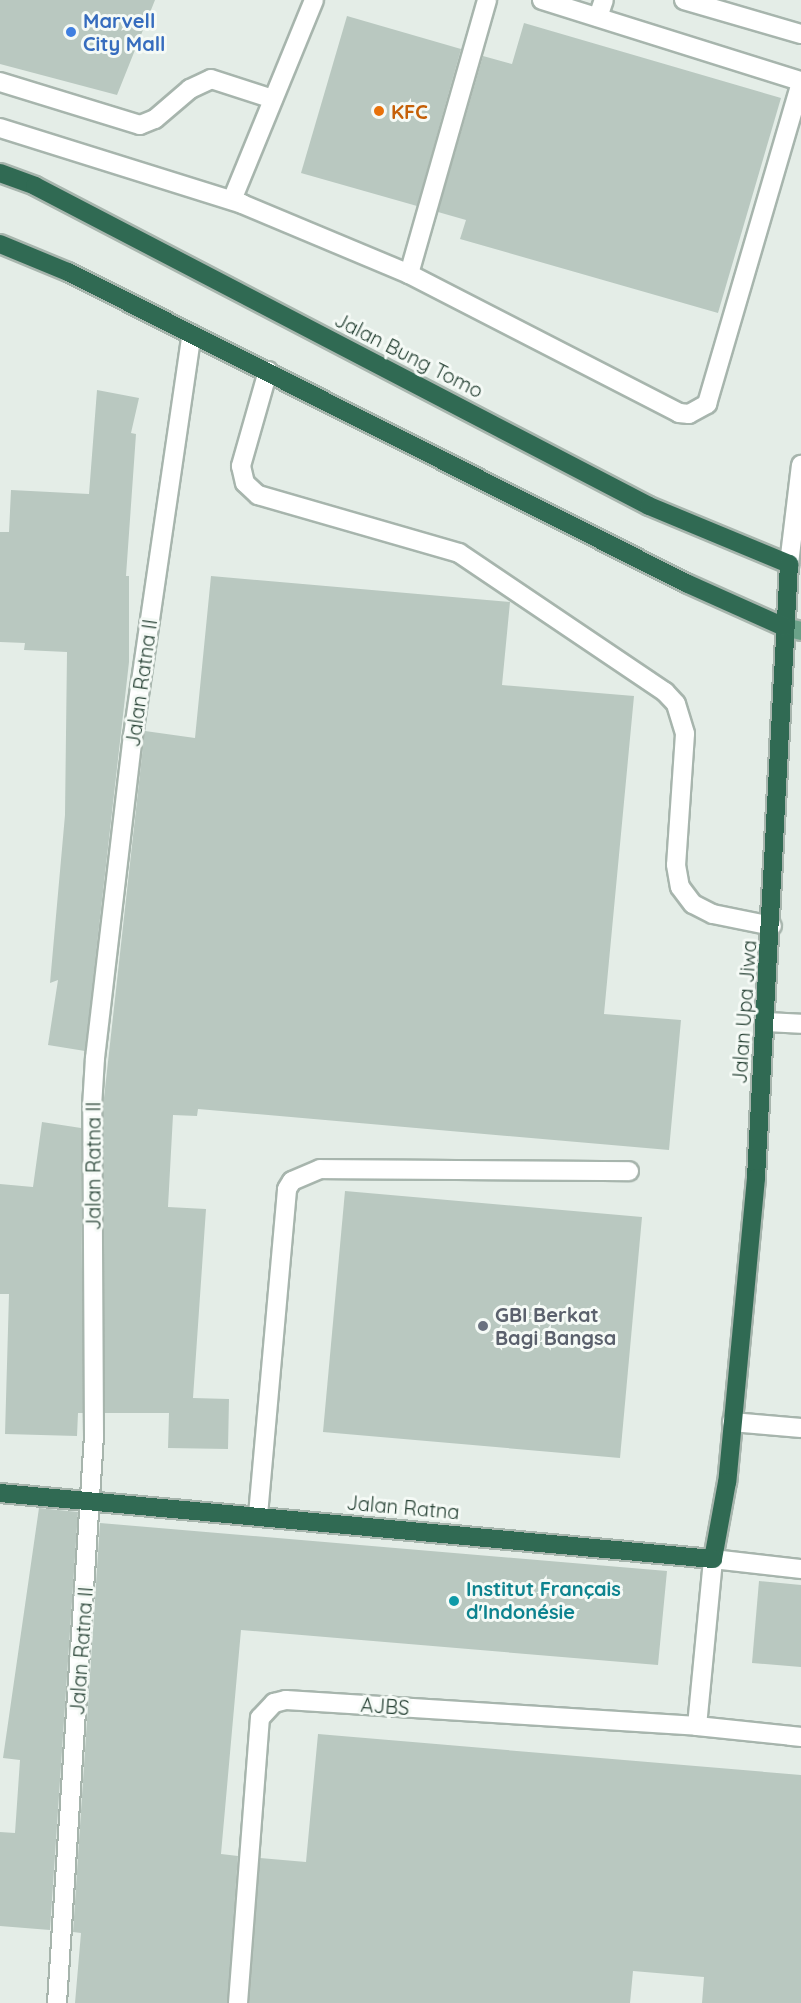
<!DOCTYPE html>
<html>
<head>
<meta charset="utf-8">
<style>
	body { margin:0 }
	#map { position:relative; width:801px; height:2003px; overflow:hidden; background:#e4ede7; font-family:Quicksand,sans-serif }
	div>[style] { position:absolute }
	.building>* { inset:0; background:#b9c8c0 }
	.roads { filter:drop-shadow(2px 0 #a7b5ad) drop-shadow(-2px 0 #a7b5ad) drop-shadow(0 2px #a7b5ad) drop-shadow(0 -2px #a7b5ad) }
	.minor>* { height:18px; margin:-9px; padding:0 9px; transform-origin:9px; border-radius:9px; background:#fff }
	.major>* { height:18px; margin:-9px; padding:0 9px; transform-origin:9px; border-radius:9px; background:#6aa188 }
	.highway>* { height:18px; margin:-9px; padding:0 9px; transform-origin:9px; border-radius:9px; background:#306a53 }
	.dots>* { width:16px; height:16px; translate:-50% -50%; box-sizing:border-box; border:3px solid #f5faf6; border-radius:50% }
	span { translate:-50% -50%; white-space:nowrap; text-align:center; line-height:1.15; -webkit-text-stroke:6px #f5faf6; paint-order:stroke }
	.shop-label { font-size:20px; color:#366cbe; font-weight:700 }
	.left { translate:0 -50%; text-align:left }
	.food-label { font-size:20px; color:#c56008; font-weight:700 }
	.street-label { font-size:20px; color:#243f32 }
	.worship-label { font-size:20px; color:#5b616d; font-weight:700 }
	.culture-label { font-size:20px; color:#0d838f; font-weight:700 }
</style>
</head>
<body>
<div id="map">
	<div class="building">
		<div style="clip-path:polygon(0 0,155px 0,117px 95px,0 64px)"></div>
		<div style="clip-path:polygon(347px 16px,461px 49px,417px 206px,301px 173px)"></div>
		<div style="clip-path:polygon(524px 23px,781px 98px,718px 313px,460px 239px,466px 220px,438px 212px,483px 56px,512px 64px)"></div>
		<div style="clip-path:polygon(97px 390px,139px 398px,131px 433px,136px 434px,126px 576px,129px 576px,129px 662px,85px 1051px,48px 1045px,58px 980px,50px 983px,65px 815px,67px 652px,24px 650px,25px 643px,0 642px,0 532px,9px 532px,11px 490px,89px 494px)"></div>
		<div style="clip-path:polygon(211px 576px,510px 602px,502px 685px,634px 696px,604px 1014px,681px 1020px,669px 1150px,198px 1109px,197px 1116px,173px 1115px,168px 1207px,206px 1209px,193px 1398px,229px 1399px,228px 1449px,168px 1448px,169px 1413px,105px 1413px,103px 1107px,144px 737px,145px 731px,195px 738px)"></div>
		<div style="clip-path:polygon(42px 1122px,81px 1128px,83px 1413px,78px 1413px,77px 1436px,5px 1434px,9px 1294px,0 1294px,0 1184px,33px 1187px)"></div>
		<div style="clip-path:polygon(345px 1191px,642px 1217px,620px 1458px,323px 1432px)"></div>
		<div style="clip-path:polygon(39px 1508px,78px 1512px,50px 1930px,0 1926px,0 1832px,15px 1833px,20px 1760px,3px 1758px)"></div>
		<div style="clip-path:polygon(100px 1523px,667px 1571px,658px 1665px,241px 1630px,221px 1854px,238px 1856px,227px 2003px,75px 2003px,81px 1933px,73px 1932px)"></div>
		<div style="clip-path:polygon(759px 1581px,801px 1585px,801px 1667px,752px 1663px)"></div>
		<div style="clip-path:polygon(318px 1734px,801px 1775px,801px 2003px,702px 2003px,704px 1977px,633px 1971px,630px 2003px,249px 2003px,260px 1858px,306px 1862px)"></div>
	</div>
	<div class="roads">
		<div class="minor">
			<div style="left:542px;top:0;width:271px;rotate:17.4deg"></div>
			<div style="left:684px;top:0;width:122px;rotate:16.2deg"></div>
			<div style="left:598px;top:17px;width:18px;rotate:-71deg"></div>
			<div style="left:0;top:82px;width:146px;rotate:17.1deg"></div>
			<div style="left:140px;top:125px;width:16px;rotate:-22deg"></div>
			<div style="left:155px;top:119px;width:46px;rotate:-40.6deg"></div>
			<div style="left:190px;top:89px;width:23px;rotate:-25deg"></div>
			<div style="left:211px;top:79px;width:65px;rotate:17.9deg"></div>
			<div style="left:0;top:128px;width:254px;rotate:17.4deg"></div>
			<div style="left:242px;top:204px;width:181px;rotate:22.7deg"></div>
			<div style="left:409px;top:274px;width:304px;rotate:27.2deg"></div>
			<div style="left:679px;top:413px;width:10px;rotate:6deg"></div>
			<div style="left:689px;top:414px;width:21px;rotate:-29deg"></div>
			<div style="left:707px;top:404px;width:334px;rotate:-73.7deg"></div>
			<div style="left:232px;top:200px;width:216px;rotate:-67.7deg"></div>
			<div style="left:409px;top:274px;width:285px;rotate:-74.1deg"></div>
			<div style="left:268px;top:371px;width:99px;rotate:105.9deg"></div>
			<div style="left:241px;top:466px;width:17px;rotate:77deg"></div>
			<div style="left:245px;top:483px;width:18px;rotate:43deg"></div>
			<div style="left:258px;top:495px;width:209px;rotate:16.1deg"></div>
			<div style="left:459px;top:553px;width:249px;rotate:34deg"></div>
			<div style="left:665px;top:692px;width:16px;rotate:47deg"></div>
			<div style="left:676px;top:704px;width:31px;rotate:73deg"></div>
			<div style="left:685px;top:734px;width:131px;rotate:93.9deg"></div>
			<div style="left:676px;top:865px;width:22px;rotate:80deg"></div>
			<div style="left:680px;top:887px;width:21px;rotate:53deg"></div>
			<div style="left:693px;top:904px;width:22px;rotate:27deg"></div>
			<div style="left:713px;top:914px;width:60px;rotate:11.5deg"></div>
			<div style="left:789px;top:564px;width:100px;rotate:-83.1deg"></div>
			<div style="left:766px;top:1022px;width:35px;rotate:3deg"></div>
			<div style="left:732px;top:1422px;width:69px;rotate:5deg"></div>
			<div style="left:258px;top:1515px;width:327px;rotate:-84.9deg"></div>
			<div style="left:287px;top:1189px;width:9px;rotate:-58deg"></div>
			<div style="left:292px;top:1181px;width:30px;rotate:-23deg"></div>
			<div style="left:320px;top:1169px;width:309px;rotate:0.4deg"></div>
			<div style="left:697px;top:1726px;width:168px;rotate:-84.5deg"></div>
			<div style="left:713px;top:1559px;width:89px;rotate:6.5deg"></div>
			<div style="left:57px;top:2003px;width:568px;rotate:-86.27deg"></div>
			<div style="left:94px;top:1436px;width:329px;rotate:-90.3deg"></div>
			<div style="left:92px;top:1107px;width:49px;rotate:-86.5deg"></div>
			<div style="left:95px;top:1058px;width:324px;rotate:-83.3deg"></div>
			<div style="left:133px;top:736px;width:406px;rotate:-81.7deg"></div>
			<div style="left:238px;top:2003px;width:286px;rotate:-85.6deg"></div>
			<div style="left:260px;top:1718px;width:21px;rotate:-47deg"></div>
			<div style="left:274px;top:1703px;width:12px;rotate:-14deg"></div>
			<div style="left:286px;top:1700px;width:412px;rotate:3.6deg"></div>
			<div style="left:697px;top:1726px;width:105px;rotate:6deg"></div>
		</div>
		<div class="major">
			<div style="left:784px;top:627px;width:17px;rotate:13deg"></div>
		</div>
		<div class="highway">
			<div style="left:0;top:173px;width:37px;rotate:20deg"></div>
			<div style="left:35px;top:186px;width:692px;rotate:27.53deg"></div>
			<div style="left:649px;top:506px;width:152px;rotate:22.5deg"></div>
			<div style="left:789px;top:564px;width:615px;rotate:93.08deg"></div>
			<div style="left:756px;top:1178px;width:305px;rotate:95.4deg"></div>
			<div style="left:727px;top:1482px;width:78px;rotate:100.3deg"></div>
			<div style="left:713px;top:1559px;width:716px;rotate:-174.71deg"></div>
			<div style="left:0;top:244px;width:74px;rotate:22.4deg"></div>
			<div style="left:68px;top:272px;width:694px;rotate:26.71deg"></div>
			<div style="left:688px;top:584px;width:105px;rotate:24.1deg"></div>
		</div>
	</div>
	<div class="dots">
		<div style="left:71px;top:32px;background:#3f7fe0"></div>
		<div style="left:379px;top:111px;background:#e8710a"></div>
		<div style="left:483px;top:1326px;background:#6b7280"></div>
		<div style="left:454px;top:1601px;background:#0f9aa8"></div>
	</div>
	<div class="shop-label">
		<span class="left" style="left:83px;top:32px">Marvell<br>City Mall</span>
	</div>
	<div class="food-label">
		<span class="left" style="left:391px;top:111px">KFC</span>
	</div>
	<div class="street-label">
		<span style="left:409px;top:355px;rotate:27deg">Jalan Bung Tomo</span>
		<span style="left:141px;top:683px;rotate:-82deg">Jalan Ratna II</span>
		<span style="left:744px;top:1012px;rotate:-86deg">Jalan Upa Jiwa</span>
		<span style="left:93px;top:1166px;rotate:-90deg">Jalan Ratna II</span>
		<span style="left:403px;top:1507px;rotate:5deg">Jalan Ratna</span>
		<span style="left:81px;top:1651px;rotate:-86deg">Jalan Ratna II</span>
		<span style="left:385px;top:1706px;rotate:4deg">AJBS</span>
	</div>
	<div class="worship-label">
		<span class="left" style="left:495px;top:1326px">GBI Berkat<br>Bagi Bangsa</span>
	</div>
	<div class="culture-label">
		<span class="left" style="left:466px;top:1600px">Institut Français<br>d'Indonésie</span>
	</div>
</div>
</body>
</html>
